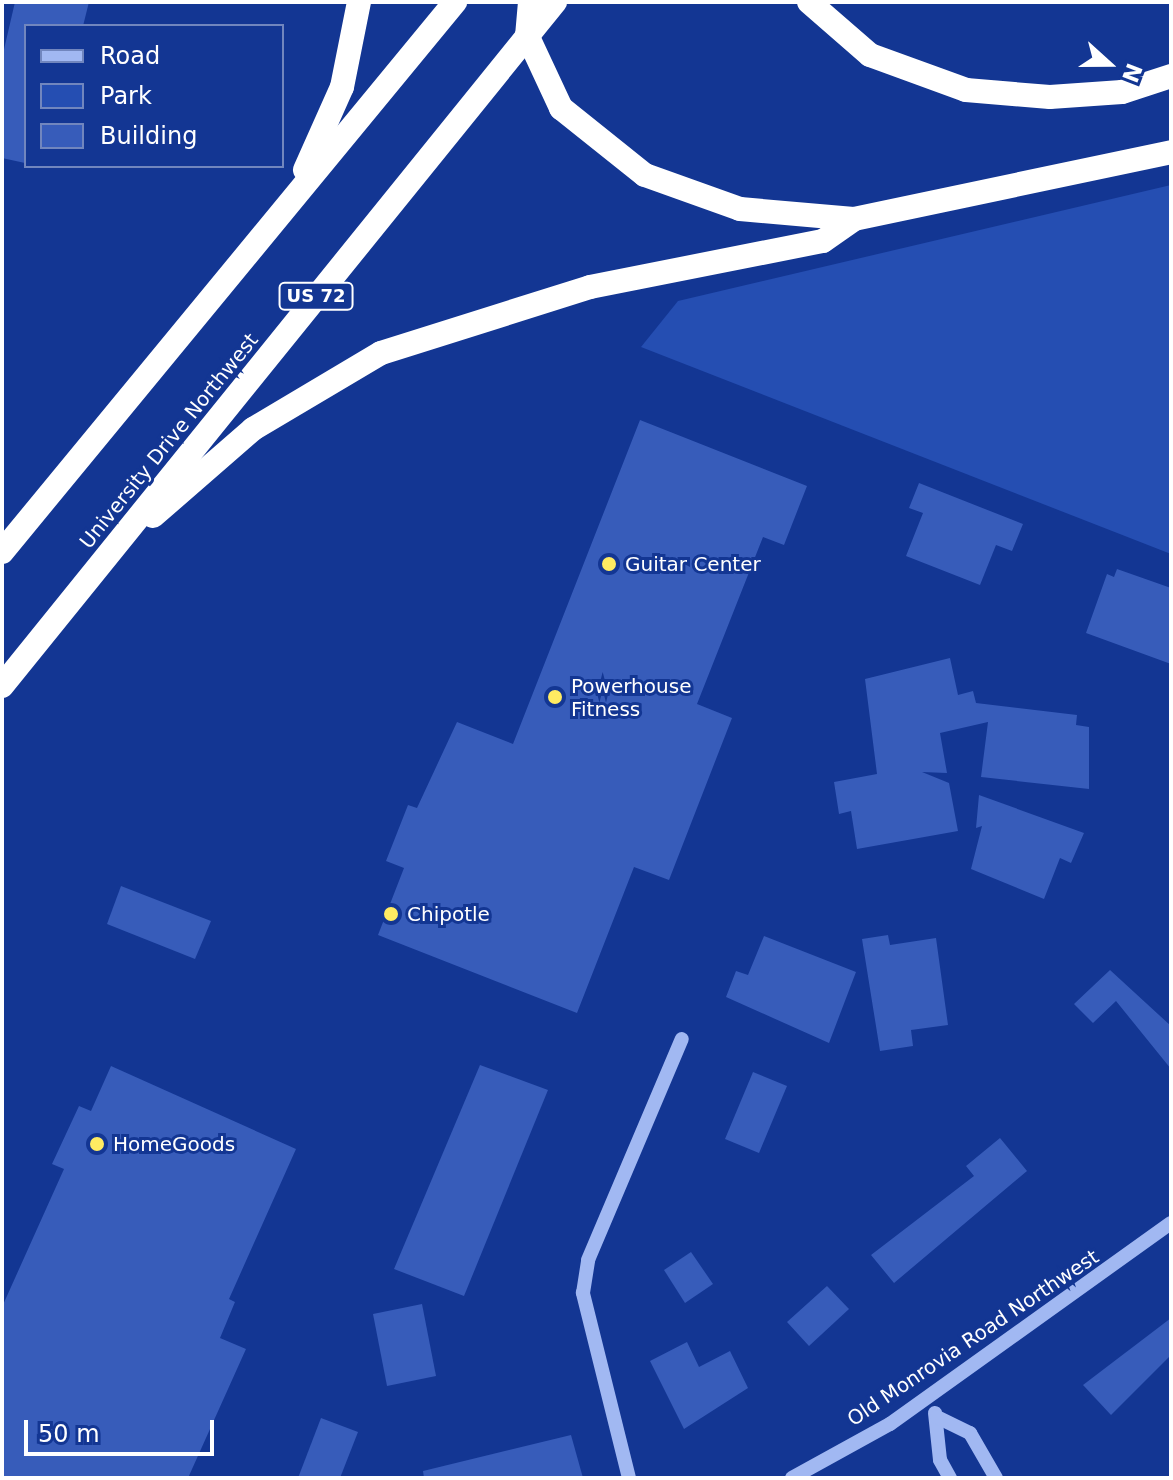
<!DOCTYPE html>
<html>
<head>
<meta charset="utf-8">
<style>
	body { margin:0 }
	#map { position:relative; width:1173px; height:1480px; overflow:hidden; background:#133693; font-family:"DejaVu Sans",sans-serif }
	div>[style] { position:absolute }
	.green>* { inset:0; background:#254eb2 }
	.building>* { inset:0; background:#375cba }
	.minor>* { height:14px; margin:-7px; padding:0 7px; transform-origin:7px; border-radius:7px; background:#a1b8f2 }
	.highway>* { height:24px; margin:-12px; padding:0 12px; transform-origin:12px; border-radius:12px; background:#fff }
	.dots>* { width:22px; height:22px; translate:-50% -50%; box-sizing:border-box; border:4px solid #133693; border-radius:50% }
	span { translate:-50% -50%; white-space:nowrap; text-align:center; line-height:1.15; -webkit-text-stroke:6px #133693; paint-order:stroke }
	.shield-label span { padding:2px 6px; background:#133693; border:2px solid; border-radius:6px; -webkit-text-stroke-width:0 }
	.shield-label { font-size:18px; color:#fff; font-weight:700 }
	.street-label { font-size:20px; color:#fff }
	.poi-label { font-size:20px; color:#fff }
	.left { translate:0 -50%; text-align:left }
	.frame { position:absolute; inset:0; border:4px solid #fff; pointer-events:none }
	.legend { position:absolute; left:24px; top:24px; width:260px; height:144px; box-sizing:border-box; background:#133693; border:2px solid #7186be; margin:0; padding:10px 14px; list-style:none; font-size:24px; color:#fff }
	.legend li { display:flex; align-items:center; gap:16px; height:40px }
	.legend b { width:40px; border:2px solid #7186be }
	.north { position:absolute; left:1069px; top:24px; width:80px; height:80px; -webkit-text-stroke:6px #133693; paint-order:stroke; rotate:111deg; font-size:22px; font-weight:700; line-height:32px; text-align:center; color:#fff }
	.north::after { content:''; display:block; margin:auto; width:28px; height:36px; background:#fff; clip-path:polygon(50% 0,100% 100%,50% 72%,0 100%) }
	.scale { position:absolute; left:24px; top:1420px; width:190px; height:36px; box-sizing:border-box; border:4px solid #fff; border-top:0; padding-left:10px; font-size:24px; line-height:28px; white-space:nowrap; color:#fff; -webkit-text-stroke:6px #133693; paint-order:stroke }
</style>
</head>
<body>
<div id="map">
	<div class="green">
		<div style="clip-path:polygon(1171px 185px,1171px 554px,641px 347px,678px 301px)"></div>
	</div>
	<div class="building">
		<div style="clip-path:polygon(15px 2px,89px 2px,83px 26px,26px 26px,25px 163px,2px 158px,2px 58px)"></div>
		<div style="clip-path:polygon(640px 420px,807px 486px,784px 545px,763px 537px,697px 704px,732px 718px,669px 880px,634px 867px,577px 1013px,378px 935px,404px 868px,386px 861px,408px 805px,417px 808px,457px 722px,513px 744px)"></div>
		<div style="clip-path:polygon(919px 483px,1023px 524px,1012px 551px,996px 545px,980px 585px,906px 556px,923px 513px,909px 508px)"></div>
		<div style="clip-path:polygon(1117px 569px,1171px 588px,1171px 664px,1086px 633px,1107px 574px,1114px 577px)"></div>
		<div style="clip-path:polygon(950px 658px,958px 695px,973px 691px,976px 703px,1077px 715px,1076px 725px,1089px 727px,1089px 789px,981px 777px,988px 722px,940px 733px,947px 773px,922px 772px,949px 783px,958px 831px,857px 849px,851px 811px,839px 814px,834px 782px,877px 774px,865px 679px)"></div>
		<div style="clip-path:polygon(979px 795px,1084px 833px,1071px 863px,1060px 858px,1044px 899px,971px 869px,982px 826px,976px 828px)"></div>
		<div style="clip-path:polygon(121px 886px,211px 921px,195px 959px,107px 924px)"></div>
		<div style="clip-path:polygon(888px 935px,890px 945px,936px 938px,948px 1025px,911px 1030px,913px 1046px,880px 1051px,862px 939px)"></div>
		<div style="clip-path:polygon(764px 936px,856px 972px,829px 1043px,726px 997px,736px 971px,748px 975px)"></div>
		<div style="clip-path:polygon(1110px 970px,1171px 1026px,1171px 1069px,1116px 1001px,1093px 1023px,1074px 1004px)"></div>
		<div style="clip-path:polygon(480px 1065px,548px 1090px,464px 1296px,394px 1269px)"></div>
		<div style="clip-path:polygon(111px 1066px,296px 1149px,229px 1299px,235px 1302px,220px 1338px,246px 1349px,188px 1478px,2px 1478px,2px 1307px,64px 1169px,52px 1164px,79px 1106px,91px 1111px)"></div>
		<div style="clip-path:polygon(753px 1072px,787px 1086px,759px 1153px,725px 1139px)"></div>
		<div style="clip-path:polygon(1000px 1138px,1027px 1171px,894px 1283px,871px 1255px,974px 1176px,966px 1166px)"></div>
		<div style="clip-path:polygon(691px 1252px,713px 1284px,685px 1303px,664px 1270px)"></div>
		<div style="clip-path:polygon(827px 1286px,849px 1309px,809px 1346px,787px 1322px)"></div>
		<div style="clip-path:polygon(422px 1304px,436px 1376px,387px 1386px,373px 1314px)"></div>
		<div style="clip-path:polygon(1171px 1318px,1171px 1355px,1111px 1415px,1083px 1385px)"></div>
		<div style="clip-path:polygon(687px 1342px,699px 1367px,730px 1351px,748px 1388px,684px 1429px,650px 1361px)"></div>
		<div style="clip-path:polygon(321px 1418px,358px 1432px,340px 1478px,298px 1478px)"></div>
		<div style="clip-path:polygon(571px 1435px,583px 1478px,424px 1478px,423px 1471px)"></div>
	</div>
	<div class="minor">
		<div style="left:935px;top:1413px;width:47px;rotate:83.9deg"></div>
		<div style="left:940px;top:1460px;width:21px;rotate:61deg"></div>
		<div style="left:937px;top:1417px;width:37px;rotate:26deg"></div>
		<div style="left:970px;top:1433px;width:52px;rotate:60deg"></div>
		<div style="left:629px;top:1478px;width:191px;rotate:-104deg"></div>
		<div style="left:583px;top:1293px;width:33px;rotate:-81deg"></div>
		<div style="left:588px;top:1260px;width:240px;rotate:-67deg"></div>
		<div style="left:792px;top:1478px;width:112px;rotate:-28.9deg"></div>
		<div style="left:890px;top:1424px;width:345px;rotate:-35.6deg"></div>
	</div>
	<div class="highway">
		<div style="left:530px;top:2px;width:33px;rotate:95deg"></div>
		<div style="left:527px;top:35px;width:81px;rotate:65deg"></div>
		<div style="left:561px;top:108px;width:107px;rotate:38.6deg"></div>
		<div style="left:645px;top:175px;width:101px;rotate:19.7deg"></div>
		<div style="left:740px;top:209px;width:114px;rotate:5deg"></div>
		<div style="left:854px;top:219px;width:324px;rotate:-11.9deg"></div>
		<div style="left:809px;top:2px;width:81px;rotate:41deg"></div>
		<div style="left:870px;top:55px;width:102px;rotate:20deg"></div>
		<div style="left:966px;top:90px;width:84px;rotate:4.8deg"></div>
		<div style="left:1050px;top:97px;width:72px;rotate:-4deg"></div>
		<div style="left:1122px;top:92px;width:52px;rotate:-18.1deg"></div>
		<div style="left:305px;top:170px;width:91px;rotate:-66deg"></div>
		<div style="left:342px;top:87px;width:87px;rotate:-78.7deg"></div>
		<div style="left:153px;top:516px;width:133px;rotate:-41deg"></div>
		<div style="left:253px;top:429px;width:149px;rotate:-30.7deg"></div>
		<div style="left:381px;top:353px;width:219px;rotate:-17.5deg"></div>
		<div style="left:590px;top:287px;width:237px;rotate:-11.2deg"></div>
		<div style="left:823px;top:241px;width:38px;rotate:-35deg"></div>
		<div style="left:2px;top:552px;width:713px;rotate:-50.52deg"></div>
		<div style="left:2px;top:686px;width:880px;rotate:-51.05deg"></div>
	</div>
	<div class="dots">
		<div style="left:609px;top:564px;background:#ffeb62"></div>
		<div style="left:555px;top:697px;background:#ffeb62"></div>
		<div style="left:391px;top:914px;background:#ffeb62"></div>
		<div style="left:97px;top:1144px;background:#ffeb62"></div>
	</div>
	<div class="shield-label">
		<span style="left:316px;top:296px">US 72</span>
	</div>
	<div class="street-label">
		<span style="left:169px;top:441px;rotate:-51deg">University Drive Northwest</span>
		<span style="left:973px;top:1338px;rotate:-34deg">Old Monrovia Road Northwest</span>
	</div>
	<div class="poi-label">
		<span class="left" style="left:625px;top:564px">Guitar Center</span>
		<span class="left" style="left:571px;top:698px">Powerhouse<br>Fitness</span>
		<span class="left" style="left:407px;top:914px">Chipotle</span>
		<span class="left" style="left:113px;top:1144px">HomeGoods</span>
	</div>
	<div class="frame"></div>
	<ul class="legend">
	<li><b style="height:10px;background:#a1b8f2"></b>Road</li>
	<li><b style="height:22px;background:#254eb2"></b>Park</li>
	<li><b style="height:22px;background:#375cba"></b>Building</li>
	</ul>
	<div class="north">N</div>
	<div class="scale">50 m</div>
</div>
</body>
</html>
